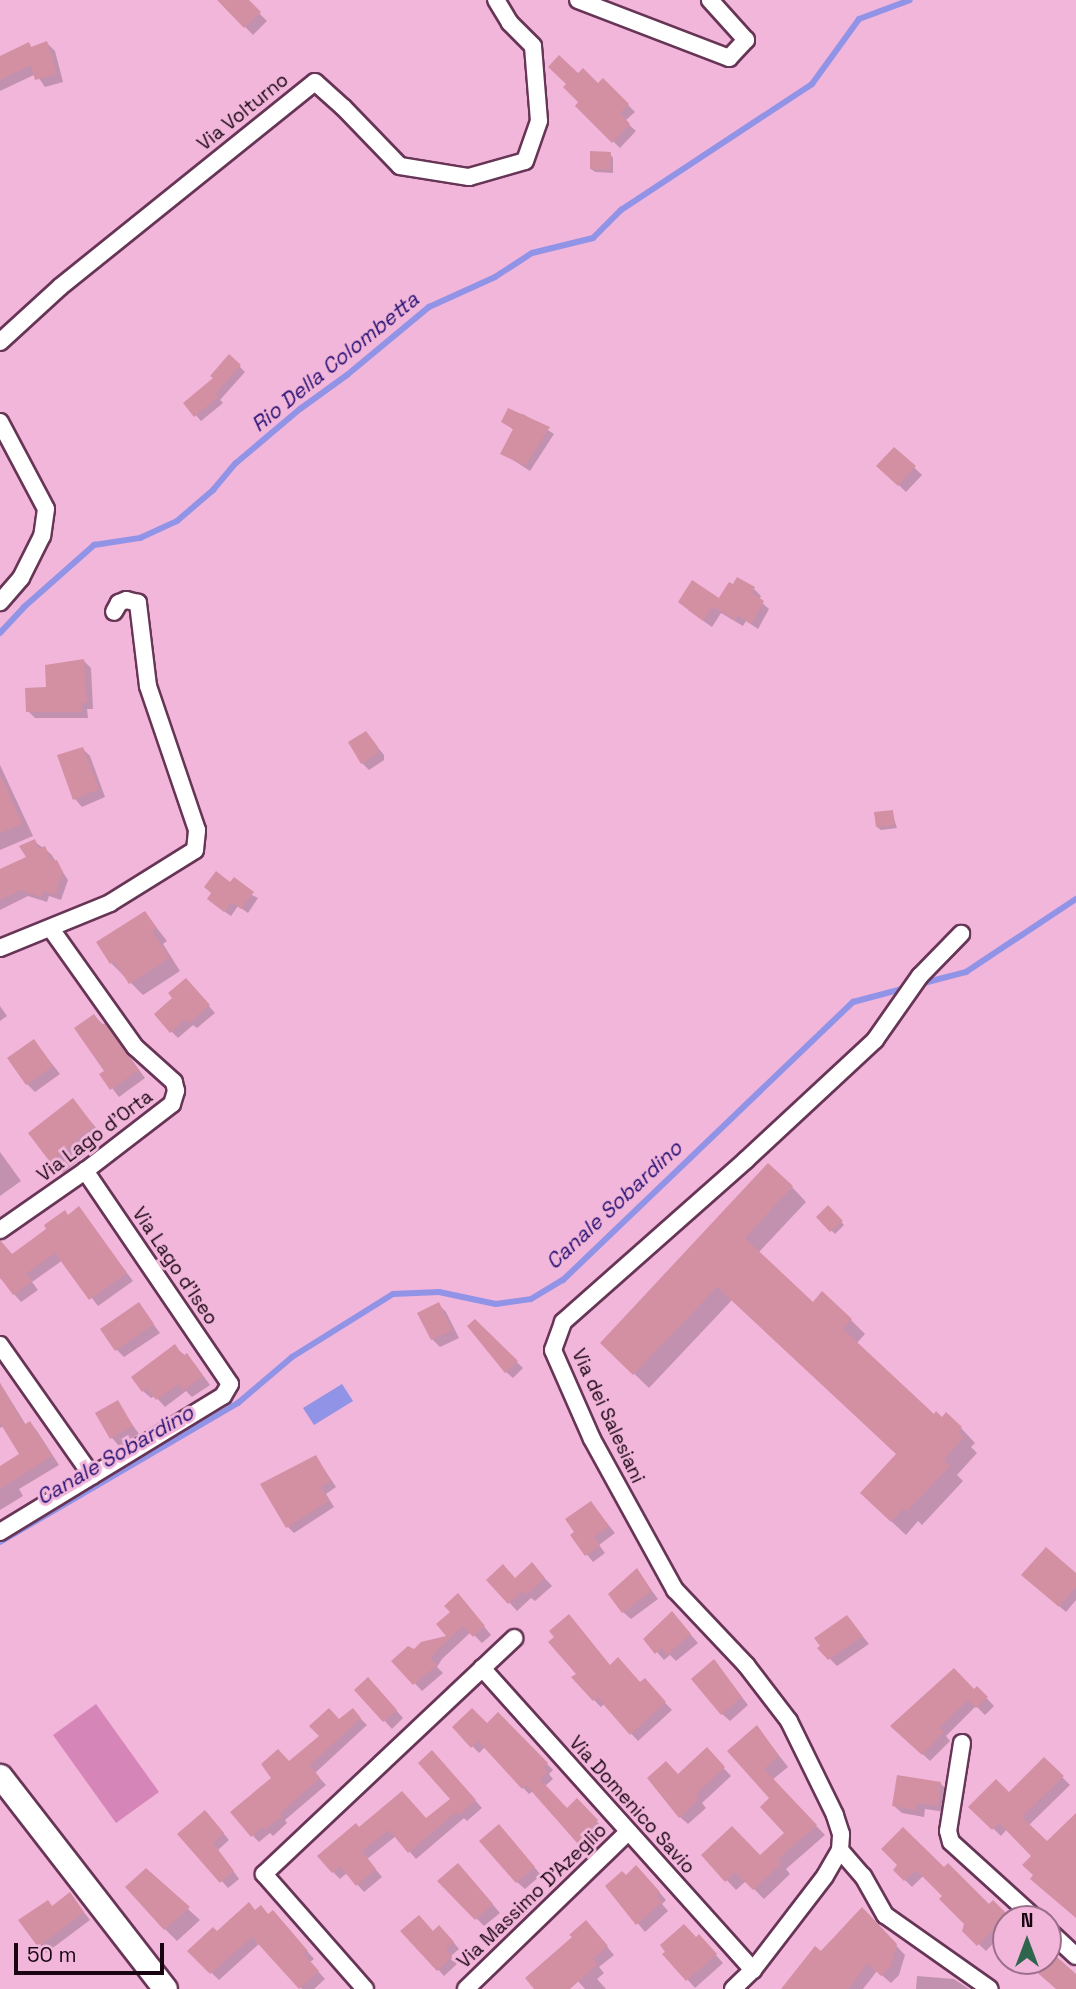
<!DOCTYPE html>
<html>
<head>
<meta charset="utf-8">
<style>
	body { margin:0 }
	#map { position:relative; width:1076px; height:1989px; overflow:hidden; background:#f2b6db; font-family:"Space Grotesk",sans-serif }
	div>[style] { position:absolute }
	.green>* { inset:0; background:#d685b9 }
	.water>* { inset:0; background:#9093e6 }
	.shadow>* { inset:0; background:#0003 }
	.stream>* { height:6px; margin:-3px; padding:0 3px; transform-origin:3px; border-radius:3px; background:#9093e6 }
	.building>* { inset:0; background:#d290a2 }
	.roads { filter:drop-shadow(2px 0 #673556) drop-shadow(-2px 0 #673556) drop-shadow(0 2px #673556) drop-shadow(0 -2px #673556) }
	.minor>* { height:16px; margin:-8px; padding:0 8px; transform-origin:8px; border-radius:8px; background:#fff }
	.secondary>* { height:23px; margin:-11.5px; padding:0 11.5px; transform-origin:11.5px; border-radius:11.5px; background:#fff }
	span { translate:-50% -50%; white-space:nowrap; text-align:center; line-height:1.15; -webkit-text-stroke:6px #f2b6db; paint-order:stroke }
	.street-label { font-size:19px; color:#180511 }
	.water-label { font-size:21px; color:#261172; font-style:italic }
	.north { position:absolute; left:992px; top:1905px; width:70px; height:70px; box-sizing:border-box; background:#f2b6db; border:2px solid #9b6f8a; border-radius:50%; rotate:0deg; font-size:19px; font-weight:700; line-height:28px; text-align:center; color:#180511 }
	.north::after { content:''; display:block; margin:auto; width:24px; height:32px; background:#2f654c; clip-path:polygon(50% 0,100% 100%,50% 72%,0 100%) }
	.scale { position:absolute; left:14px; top:1943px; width:150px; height:32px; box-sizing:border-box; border:4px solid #180511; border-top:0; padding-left:9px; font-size:21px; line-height:24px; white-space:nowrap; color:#180511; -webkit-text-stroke:5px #f2b6db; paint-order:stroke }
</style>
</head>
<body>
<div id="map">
	<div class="green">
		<div style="clip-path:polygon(96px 1704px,159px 1792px,116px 1823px,53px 1735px)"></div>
	</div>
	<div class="water">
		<div style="clip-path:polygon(342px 1384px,353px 1401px,314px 1425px,303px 1408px)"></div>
	</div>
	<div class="shadow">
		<div style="clip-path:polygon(219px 0,246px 0,267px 21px,253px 35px)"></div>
		<div style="clip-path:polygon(47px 43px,55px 51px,63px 82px,45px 87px,36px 74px,0 91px,0 58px,29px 45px,33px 48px)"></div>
		<div style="clip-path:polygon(578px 76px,598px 85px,603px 80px,635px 112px,625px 121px,636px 131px,620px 148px,577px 106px,581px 102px)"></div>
		<div style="clip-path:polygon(610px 154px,613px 158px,613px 173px,595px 172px,591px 169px)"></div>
		<div style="clip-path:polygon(239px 366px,245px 372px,220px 400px,223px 403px,201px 421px,185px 403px,215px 378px)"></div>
		<div style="clip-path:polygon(523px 414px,554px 434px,530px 471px,502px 453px,514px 430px,503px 422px)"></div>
		<div style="clip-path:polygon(895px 449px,922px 475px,906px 492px,879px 466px)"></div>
		<div style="clip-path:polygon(754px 589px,761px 596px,759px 600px,769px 609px,758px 629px,746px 621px,743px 626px,721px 613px,712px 627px,688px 610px)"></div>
		<div style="clip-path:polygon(84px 661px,91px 668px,93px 709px,87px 709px,88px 718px,35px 718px,28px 711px,48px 689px)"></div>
		<div style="clip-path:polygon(366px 733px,384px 755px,384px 760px,369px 770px,362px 763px)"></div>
		<div style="clip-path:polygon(83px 749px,90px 756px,105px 797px,82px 807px,75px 799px)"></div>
		<div style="clip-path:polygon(0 765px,33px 836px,0 850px)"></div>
		<div style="clip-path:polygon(892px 812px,897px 828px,881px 830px,877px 827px)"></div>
		<div style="clip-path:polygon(34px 841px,51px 854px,68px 880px,61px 900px,49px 896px,47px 902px,28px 896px,0 910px,0 873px,28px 858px)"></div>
		<div style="clip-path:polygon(230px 884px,258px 898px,248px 913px,238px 906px,231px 916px,214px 904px)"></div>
		<div style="clip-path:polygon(145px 913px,167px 941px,163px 944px,180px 971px,143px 995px,111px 963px)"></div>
		<div style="clip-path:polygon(192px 987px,215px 1013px,197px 1028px,193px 1025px,178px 1038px,171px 1031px,175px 998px)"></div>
		<div style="clip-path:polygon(0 1006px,7px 1016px,0 1021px)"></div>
		<div style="clip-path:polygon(94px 1016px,112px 1033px,145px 1078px,119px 1097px,102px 1075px,107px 1071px)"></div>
		<div style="clip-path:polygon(34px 1041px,60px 1074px,35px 1092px,27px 1084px)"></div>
		<div style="clip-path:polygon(73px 1101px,105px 1138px,63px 1173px,51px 1161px)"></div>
		<div style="clip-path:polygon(0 1152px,21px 1181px,0 1196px)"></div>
		<div style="clip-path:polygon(792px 1187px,806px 1202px,758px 1253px,813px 1304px,851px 1320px,865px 1334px,856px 1344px,934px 1417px,961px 1428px,975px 1443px,971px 1447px,977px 1453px,957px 1475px,963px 1481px,922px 1525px,918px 1521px,906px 1535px,877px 1508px,898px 1454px,732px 1300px,649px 1388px,617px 1357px)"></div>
		<div style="clip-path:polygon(828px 1207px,844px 1225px,835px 1234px,818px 1217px)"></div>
		<div style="clip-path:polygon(79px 1209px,133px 1281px,98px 1306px,63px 1260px,32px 1282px,38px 1290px,21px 1302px,0 1278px,0 1251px,5px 1247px,13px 1255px)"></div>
		<div style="clip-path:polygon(438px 1304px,446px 1312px,459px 1338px,440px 1347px,432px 1339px)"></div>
		<div style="clip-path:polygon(139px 1305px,160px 1333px,124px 1357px,116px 1349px)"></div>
		<div style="clip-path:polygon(475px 1322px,523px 1368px,513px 1378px,506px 1372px)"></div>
		<div style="clip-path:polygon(175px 1347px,194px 1363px,210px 1385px,192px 1397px,186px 1391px,165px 1407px,155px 1396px,151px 1398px,143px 1391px)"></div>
		<div style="clip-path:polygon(0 1383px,26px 1425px,30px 1423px,37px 1431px,59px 1465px,19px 1489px,23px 1496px,0 1510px,0 1467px,22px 1455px,4px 1426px,0 1428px)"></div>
		<div style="clip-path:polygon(117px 1403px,139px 1434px,119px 1446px,112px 1438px)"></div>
		<div style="clip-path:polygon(316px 1457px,336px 1487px,326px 1494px,334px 1507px,294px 1533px,288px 1527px)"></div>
		<div style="clip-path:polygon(591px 1503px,615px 1533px,599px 1545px,605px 1553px,593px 1562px,572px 1536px)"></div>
		<div style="clip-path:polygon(637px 1571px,658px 1599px,631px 1619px,623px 1612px)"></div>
		<div style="clip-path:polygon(539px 1572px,552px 1586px,535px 1601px,531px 1598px,517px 1611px,489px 1580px,515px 1579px)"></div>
		<div style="clip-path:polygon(1076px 1575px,1076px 1600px,1066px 1612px,1030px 1581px)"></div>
		<div style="clip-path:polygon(465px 1603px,491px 1635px,482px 1643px,471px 1632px,442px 1659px,437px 1667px,443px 1673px,422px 1691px,394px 1661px,450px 1637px)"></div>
		<div style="clip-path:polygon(847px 1617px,869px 1644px,837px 1666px,820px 1649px)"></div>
		<div style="clip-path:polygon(679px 1621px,698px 1643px,676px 1661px,670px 1655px,664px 1660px,657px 1652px)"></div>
		<div style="clip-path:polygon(714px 1661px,748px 1705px,730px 1721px,722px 1714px)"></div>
		<div style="clip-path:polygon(611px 1667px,641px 1684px,644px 1681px,672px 1710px,638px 1741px,604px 1704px,601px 1707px,594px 1700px)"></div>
		<div style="clip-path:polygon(376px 1687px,403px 1718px,392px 1729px,357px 1690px)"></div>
		<div style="clip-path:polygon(977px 1688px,994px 1706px,985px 1715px,976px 1706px,946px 1736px,950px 1741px,930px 1761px,893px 1726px)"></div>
		<div style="clip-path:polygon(352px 1710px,367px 1725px,315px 1773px,326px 1785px,285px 1820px,287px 1823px,273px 1836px,270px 1833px,259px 1842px,252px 1835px,273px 1778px)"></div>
		<div style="clip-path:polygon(498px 1715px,553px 1770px,549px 1774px,553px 1779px,545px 1786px,567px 1810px,577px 1800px,603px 1828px,585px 1849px,533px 1791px,529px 1794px,485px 1747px,479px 1753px,454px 1727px,487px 1725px)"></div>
		<div style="clip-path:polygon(757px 1727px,788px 1767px,772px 1780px,825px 1835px,786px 1869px,790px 1874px,764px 1899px,746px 1881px,736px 1890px,703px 1855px,760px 1857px,786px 1833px,771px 1799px,730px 1751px)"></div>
		<div style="clip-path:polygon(707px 1750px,731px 1776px,702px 1803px,706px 1808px,688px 1824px,680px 1817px,678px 1776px)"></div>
		<div style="clip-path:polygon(439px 1759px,482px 1808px,467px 1821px,464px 1818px,416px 1859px,396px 1836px,367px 1859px,382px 1877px,364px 1892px,347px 1873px,340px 1879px,333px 1872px,359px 1829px,426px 1820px,452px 1799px)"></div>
		<div style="clip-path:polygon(1044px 1759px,1070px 1785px,1028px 1826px,1047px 1843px,1076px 1818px,1076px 1917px,1035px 1875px,1033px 1855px,1007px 1829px,1001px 1836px,971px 1807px,1009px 1794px)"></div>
		<div style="clip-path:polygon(940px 1783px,948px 1791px,945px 1812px,925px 1809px,924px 1817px,902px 1813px,894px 1806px)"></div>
		<div style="clip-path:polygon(212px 1819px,229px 1840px,218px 1850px,239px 1879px,228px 1888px,180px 1834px)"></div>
		<div style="clip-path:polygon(506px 1834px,541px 1875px,525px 1889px,517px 1882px)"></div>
		<div style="clip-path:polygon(895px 1870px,944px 1870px,989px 1906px,993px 1903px,1009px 1919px,1006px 1919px,1006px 1930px,986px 1951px,965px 1931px,968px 1928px,945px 1896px,924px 1875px,912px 1887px)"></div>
		<div style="clip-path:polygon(146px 1871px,200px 1920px,177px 1941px,165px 1929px)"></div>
		<div style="clip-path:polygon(466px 1873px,500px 1913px,484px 1926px,440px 1881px)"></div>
		<div style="clip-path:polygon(644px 1875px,666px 1900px,662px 1904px,668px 1911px,645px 1932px,607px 1886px,626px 1877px)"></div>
		<div style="clip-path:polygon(70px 1895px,90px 1920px,46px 1953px,39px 1945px,53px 1907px)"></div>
		<div style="clip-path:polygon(862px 1910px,905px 1955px,899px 1975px,891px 1983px,877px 1971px,863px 1989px,783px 1989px)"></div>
		<div style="clip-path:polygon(269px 1916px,280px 1920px,314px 1959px,310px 1962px,325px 1979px,314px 1989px,302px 1989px,260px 1943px,219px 1980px,189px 1951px,217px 1934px)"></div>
		<div style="clip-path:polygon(593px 1930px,614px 1955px,599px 1967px,604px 1973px,597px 1979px,606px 1989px,585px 1989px,576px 1979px,565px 1989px,536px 1989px)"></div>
		<div style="clip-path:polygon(403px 1931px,446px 1933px,459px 1949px,451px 1956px,457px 1964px,444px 1976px)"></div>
		<div style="clip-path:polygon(696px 1939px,706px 1944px,723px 1963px,695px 1988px,665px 1954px)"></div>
		<div style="clip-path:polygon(917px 1976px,954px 1979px,969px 1989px,916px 1989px)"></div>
	</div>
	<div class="stream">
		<div style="left:0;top:633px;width:35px;rotate:-47deg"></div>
		<div style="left:24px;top:607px;width:94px;rotate:-41.5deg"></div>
		<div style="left:94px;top:545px;width:47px;rotate:-8.7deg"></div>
		<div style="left:140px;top:538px;width:41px;rotate:-24.7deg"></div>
		<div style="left:177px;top:521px;width:48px;rotate:-40.7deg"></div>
		<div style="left:213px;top:490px;width:35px;rotate:-50deg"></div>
		<div style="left:236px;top:463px;width:84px;rotate:-40.2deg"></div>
		<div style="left:300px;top:409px;width:58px;rotate:-35.9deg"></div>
		<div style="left:347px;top:375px;width:107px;rotate:-39.7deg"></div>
		<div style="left:429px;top:307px;width:72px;rotate:-24.4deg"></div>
		<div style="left:495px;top:277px;width:44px;rotate:-33deg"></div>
		<div style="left:532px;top:253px;width:63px;rotate:-13.8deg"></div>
		<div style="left:593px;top:238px;width:40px;rotate:-45deg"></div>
		<div style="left:621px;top:210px;width:229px;rotate:-33.4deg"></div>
		<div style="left:812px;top:84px;width:80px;rotate:-54.1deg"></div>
		<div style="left:859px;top:19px;width:54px;rotate:-20.4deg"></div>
		<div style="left:916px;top:985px;width:52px;rotate:-14.6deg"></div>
		<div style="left:966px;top:972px;width:132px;rotate:-33.6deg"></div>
		<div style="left:0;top:1542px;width:276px;rotate:-30.3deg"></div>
		<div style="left:238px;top:1403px;width:71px;rotate:-40.4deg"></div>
		<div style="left:292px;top:1357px;width:119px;rotate:-32deg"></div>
		<div style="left:393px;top:1294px;width:46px;rotate:-2.5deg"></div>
		<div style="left:439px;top:1292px;width:58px;rotate:11.9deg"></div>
		<div style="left:496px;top:1304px;width:35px;rotate:-8deg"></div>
		<div style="left:531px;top:1299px;width:37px;rotate:-31deg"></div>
		<div style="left:563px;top:1280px;width:402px;rotate:-43.8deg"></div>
		<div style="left:853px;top:1002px;width:55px;rotate:-14.8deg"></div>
	</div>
	<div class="building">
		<div style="clip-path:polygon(217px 0,249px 0,261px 12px,244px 28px)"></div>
		<div style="clip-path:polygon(47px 41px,57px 74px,35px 80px,31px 65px,0 80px,0 56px,29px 42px,31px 47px)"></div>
		<div style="clip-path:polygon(559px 55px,578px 73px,583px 68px,598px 83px,603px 78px,629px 104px,620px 113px,630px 124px,612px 143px,575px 106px,578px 102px,563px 87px,566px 84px,548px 67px)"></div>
		<div style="clip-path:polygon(590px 151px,611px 152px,610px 170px,590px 169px)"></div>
		<div style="clip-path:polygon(229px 354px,241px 365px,216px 393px,218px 397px,194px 417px,183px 403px,213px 378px,210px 376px)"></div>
		<div style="clip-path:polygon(508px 408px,550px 427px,525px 466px,500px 454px,513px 429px,501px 422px)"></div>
		<div style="clip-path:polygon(894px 447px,916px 466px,898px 486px,876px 466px)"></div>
		<div style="clip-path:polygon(737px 577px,755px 587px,752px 593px,764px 601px,751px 624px,738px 615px,735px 620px,713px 607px,729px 582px,733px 584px)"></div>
		<div style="clip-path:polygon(692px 580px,719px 598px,703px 621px,678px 602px)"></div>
		<div style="clip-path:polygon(84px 659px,87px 703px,81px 703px,82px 712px,26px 712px,25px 688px,46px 687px,45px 665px)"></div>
		<div style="clip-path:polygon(366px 731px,378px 747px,378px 753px,361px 764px,348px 742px)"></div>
		<div style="clip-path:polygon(83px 747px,99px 789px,73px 800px,57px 755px)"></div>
		<div style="clip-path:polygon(0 774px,22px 824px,0 833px)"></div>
		<div style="clip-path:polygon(893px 810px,895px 825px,876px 827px,874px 812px)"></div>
		<div style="clip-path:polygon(35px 839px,39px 849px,45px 846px,52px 861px,57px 860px,63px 872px,55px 895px,43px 891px,41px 897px,21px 890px,0 900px,0 869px,26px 857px,19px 846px)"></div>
		<div style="clip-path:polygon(216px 871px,230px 882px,234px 877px,254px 892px,241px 909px,232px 902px,224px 912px,207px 899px,211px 893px,204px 887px)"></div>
		<div style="clip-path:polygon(145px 911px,157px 928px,152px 931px,170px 958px,129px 984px,114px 961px,110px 964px,96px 942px)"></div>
		<div style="clip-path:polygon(186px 978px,210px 1005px,189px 1023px,186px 1019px,170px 1033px,154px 1014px,172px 998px,168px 993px)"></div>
		<div style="clip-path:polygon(94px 1014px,102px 1025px,105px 1023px,139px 1070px,110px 1090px,99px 1074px,104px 1071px,74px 1028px)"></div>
		<div style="clip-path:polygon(34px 1039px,53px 1066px,26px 1085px,7px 1058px)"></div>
		<div style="clip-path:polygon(73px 1098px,94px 1126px,50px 1162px,28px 1133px)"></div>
		<div style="clip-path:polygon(768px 1163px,793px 1186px,745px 1238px,813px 1302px,822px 1291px,852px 1319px,843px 1329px,934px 1414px,936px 1411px,942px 1417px,946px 1412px,962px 1427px,958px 1431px,964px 1437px,944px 1459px,950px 1466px,906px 1512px,903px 1508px,891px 1522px,860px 1493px,896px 1454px,717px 1287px,633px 1375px,600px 1343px)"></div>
		<div style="clip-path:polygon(828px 1205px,843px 1221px,830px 1232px,816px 1217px)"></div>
		<div style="clip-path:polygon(79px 1206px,127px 1273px,89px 1300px,55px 1253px,26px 1274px,32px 1282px,13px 1295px,0 1277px,0 1240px,12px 1254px,46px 1229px,44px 1225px,65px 1210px,68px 1215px)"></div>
		<div style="clip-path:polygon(139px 1302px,154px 1324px,115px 1351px,100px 1329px)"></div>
		<div style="clip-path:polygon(439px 1302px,452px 1330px,431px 1340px,417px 1313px)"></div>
		<div style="clip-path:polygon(475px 1319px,518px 1361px,505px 1373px,467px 1326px)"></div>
		<div style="clip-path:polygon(175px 1344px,183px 1356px,187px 1353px,203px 1376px,183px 1391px,179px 1384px,156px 1400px,147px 1388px,142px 1392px,131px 1377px)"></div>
		<div style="clip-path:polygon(0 1383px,24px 1425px,30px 1421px,52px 1456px,0 1489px,0 1466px,19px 1454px,0 1423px)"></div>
		<div style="clip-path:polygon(118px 1400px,133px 1426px,110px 1439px,95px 1413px)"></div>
		<div style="clip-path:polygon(316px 1455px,331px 1481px,321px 1487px,329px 1501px,286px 1528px,260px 1484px)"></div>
		<div style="clip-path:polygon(591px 1501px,609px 1526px,594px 1537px,600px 1546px,585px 1556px,570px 1535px,574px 1532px,565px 1519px)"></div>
		<div style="clip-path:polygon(1046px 1547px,1076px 1573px,1076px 1587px,1059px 1607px,1021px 1575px)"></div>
		<div style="clip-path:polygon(532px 1562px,545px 1578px,526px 1595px,523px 1591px,508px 1604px,486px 1580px,503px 1564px,515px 1578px)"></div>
		<div style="clip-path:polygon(637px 1568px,652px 1591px,622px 1613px,608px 1594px)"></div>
		<div style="clip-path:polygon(458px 1593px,485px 1626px,473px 1637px,463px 1626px,435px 1652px,431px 1659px,437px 1665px,413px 1685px,391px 1661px,408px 1646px,414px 1649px,421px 1642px,446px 1636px,436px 1624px,450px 1612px,444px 1606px)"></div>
		<div style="clip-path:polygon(672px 1611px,691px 1634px,667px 1655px,662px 1648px,655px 1654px,643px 1639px)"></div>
		<div style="clip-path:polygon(569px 1614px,610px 1665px,618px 1657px,640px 1682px,645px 1678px,666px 1702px,630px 1735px,597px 1697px,593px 1701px,571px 1677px,576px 1674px,548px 1642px,554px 1637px,549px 1631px)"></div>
		<div style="clip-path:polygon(847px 1615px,863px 1636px,828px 1660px,817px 1648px,820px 1646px,814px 1638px)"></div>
		<div style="clip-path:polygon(714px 1659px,742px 1697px,721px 1715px,691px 1679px)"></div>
		<div style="clip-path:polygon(954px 1668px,974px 1689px,977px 1686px,988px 1697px,976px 1708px,968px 1700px,939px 1728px,944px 1732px,922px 1755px,890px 1726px)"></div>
		<div style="clip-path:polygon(368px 1677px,397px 1710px,383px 1722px,354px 1690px)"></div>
		<div style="clip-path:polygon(329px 1708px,339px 1719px,353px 1708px,361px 1718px,310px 1765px,320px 1778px,280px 1813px,282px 1816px,265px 1830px,262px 1827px,251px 1837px,230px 1812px,271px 1778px,261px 1764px,278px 1749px,289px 1761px,319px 1736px,309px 1726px)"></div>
		<div style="clip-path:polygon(472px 1708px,487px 1723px,498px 1712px,548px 1763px,544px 1767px,548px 1772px,540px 1779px,567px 1808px,577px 1798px,598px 1820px,578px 1844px,526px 1785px,522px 1789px,478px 1741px,471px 1748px,452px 1727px)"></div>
		<div style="clip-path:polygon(757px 1725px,779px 1756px,764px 1769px,817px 1825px,778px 1859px,782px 1863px,753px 1890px,735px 1872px,725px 1882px,701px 1855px,732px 1826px,760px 1855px,784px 1833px,760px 1807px,769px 1798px,727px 1751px)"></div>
		<div style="clip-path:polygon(707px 1747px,725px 1767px,695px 1795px,699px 1799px,679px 1818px,647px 1778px,666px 1761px,678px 1774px)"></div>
		<div style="clip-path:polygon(432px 1750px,476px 1800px,459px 1815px,456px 1812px,408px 1853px,389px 1830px,362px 1851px,376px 1869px,356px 1886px,340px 1866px,332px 1873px,317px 1856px,356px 1823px,359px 1827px,402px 1791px,426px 1818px,450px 1799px,418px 1763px)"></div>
		<div style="clip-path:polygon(1044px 1757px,1064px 1776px,1022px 1817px,1047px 1841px,1076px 1813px,1076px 1918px,1030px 1879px,1033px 1875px,1022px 1865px,1031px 1856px,999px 1823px,992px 1830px,968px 1807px,996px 1779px,1009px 1792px)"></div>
		<div style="clip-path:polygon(897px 1775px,941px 1782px,938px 1806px,917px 1803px,916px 1810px,892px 1806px)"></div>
		<div style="clip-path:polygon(205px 1810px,224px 1833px,213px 1843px,234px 1871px,220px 1883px,177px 1834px)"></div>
		<div style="clip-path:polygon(499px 1824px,535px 1867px,516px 1883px,479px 1841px)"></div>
		<div style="clip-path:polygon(903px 1827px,944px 1867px,948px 1863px,989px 1904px,993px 1900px,1008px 1915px,977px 1946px,962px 1931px,964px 1924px,939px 1899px,942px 1896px,916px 1870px,904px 1881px,893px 1870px,897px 1865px,881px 1849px)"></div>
		<div style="clip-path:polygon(458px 1863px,493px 1904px,475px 1920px,437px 1881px)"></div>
		<div style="clip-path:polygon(636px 1865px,660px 1892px,656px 1896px,662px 1902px,636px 1925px,605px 1886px,622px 1871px,626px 1875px)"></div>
		<div style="clip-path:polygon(146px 1868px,190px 1907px,164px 1930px,125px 1887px)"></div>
		<div style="clip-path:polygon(70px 1892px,84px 1912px,38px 1947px,18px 1920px,48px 1900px,52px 1906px)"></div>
		<div style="clip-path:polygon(249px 1902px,255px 1910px,261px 1905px,268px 1914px,273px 1910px,308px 1951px,304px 1954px,319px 1971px,299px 1989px,252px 1937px,210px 1974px,187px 1951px,213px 1927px,217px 1931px)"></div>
		<div style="clip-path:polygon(862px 1907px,897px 1944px,891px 1966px,881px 1976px,868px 1963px,848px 1989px,781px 1989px,815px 1946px,821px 1951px)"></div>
		<div style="clip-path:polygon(419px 1915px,433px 1931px,439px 1925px,454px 1942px,446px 1949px,452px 1957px,437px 1971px,400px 1931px)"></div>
		<div style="clip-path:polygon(586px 1920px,608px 1946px,593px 1959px,598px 1964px,570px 1989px,534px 1989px,525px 1978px,572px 1937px,569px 1935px)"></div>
		<div style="clip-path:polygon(684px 1924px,696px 1937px,699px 1934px,717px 1954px,686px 1981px,662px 1954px,665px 1952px,660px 1945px)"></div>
		<div style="clip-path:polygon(1048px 1949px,1076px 1974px,1076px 1989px,1056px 1989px,1024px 1961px,1048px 1961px)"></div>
	</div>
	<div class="roads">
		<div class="minor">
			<div style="left:578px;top:0;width:162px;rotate:21deg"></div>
			<div style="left:729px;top:58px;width:25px;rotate:-47deg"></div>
			<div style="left:746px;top:40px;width:54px;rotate:-132deg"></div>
			<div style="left:0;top:342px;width:81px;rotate:-42.5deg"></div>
			<div style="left:60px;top:287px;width:327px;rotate:-38.8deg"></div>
			<div style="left:315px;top:82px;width:38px;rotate:42deg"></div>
			<div style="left:343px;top:107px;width:82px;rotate:46deg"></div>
			<div style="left:400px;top:166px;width:70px;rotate:9.1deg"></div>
			<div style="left:469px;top:177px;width:58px;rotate:-15.9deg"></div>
			<div style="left:525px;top:161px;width:42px;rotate:-70.7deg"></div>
			<div style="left:539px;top:121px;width:75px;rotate:-94.6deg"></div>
			<div style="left:533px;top:46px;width:33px;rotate:-135deg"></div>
			<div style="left:510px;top:23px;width:27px;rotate:-121deg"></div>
			<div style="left:0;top:422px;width:98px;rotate:62.1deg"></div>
			<div style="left:46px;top:509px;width:27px;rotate:98deg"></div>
			<div style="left:42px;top:536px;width:47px;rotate:116.6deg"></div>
			<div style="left:21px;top:578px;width:32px;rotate:131deg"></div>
			<div style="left:0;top:948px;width:119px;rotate:-22.2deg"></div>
			<div style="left:110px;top:903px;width:100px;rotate:-31.9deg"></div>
			<div style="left:195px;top:850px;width:20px;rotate:-84deg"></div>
			<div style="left:197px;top:830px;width:152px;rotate:-108.8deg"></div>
			<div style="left:148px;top:686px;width:84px;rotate:-96.9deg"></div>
			<div style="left:138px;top:603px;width:12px;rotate:-166deg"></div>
			<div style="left:126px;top:600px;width:8px;rotate:157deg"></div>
			<div style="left:119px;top:603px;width:10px;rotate:119deg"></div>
			<div style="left:0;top:1230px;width:103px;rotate:-34.8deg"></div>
			<div style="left:85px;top:1171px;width:110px;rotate:-37.6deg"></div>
			<div style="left:172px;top:1104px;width:14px;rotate:-73deg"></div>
			<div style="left:176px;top:1091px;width:9px;rotate:-103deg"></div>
			<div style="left:174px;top:1082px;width:52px;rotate:-138.1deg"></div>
			<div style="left:135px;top:1047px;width:145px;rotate:-125.4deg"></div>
			<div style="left:0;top:1345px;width:160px;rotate:54.9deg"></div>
			<div style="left:0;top:1532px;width:261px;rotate:-31.4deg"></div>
			<div style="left:223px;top:1396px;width:14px;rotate:-60deg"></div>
			<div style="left:230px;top:1384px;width:258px;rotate:-124.2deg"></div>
			<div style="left:482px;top:1668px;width:406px;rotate:48.1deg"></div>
			<div style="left:962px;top:1743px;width:89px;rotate:99deg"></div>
			<div style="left:948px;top:1831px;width:11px;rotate:75deg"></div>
			<div style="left:951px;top:1842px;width:115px;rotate:42.2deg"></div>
			<div style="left:840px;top:1850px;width:35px;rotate:49deg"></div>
			<div style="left:863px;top:1876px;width:45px;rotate:60.6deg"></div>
			<div style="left:885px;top:1915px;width:128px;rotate:35.2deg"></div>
			<div style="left:1048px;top:1930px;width:38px;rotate:43deg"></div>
			<div style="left:365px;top:1989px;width:153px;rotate:-131.3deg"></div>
			<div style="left:264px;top:1874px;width:344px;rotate:-43.3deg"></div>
			<div style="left:466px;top:1989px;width:224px;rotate:-44.1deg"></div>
			<div style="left:733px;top:1989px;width:28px;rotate:-44deg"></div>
			<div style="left:753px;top:1970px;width:118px;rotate:-52.5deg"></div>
			<div style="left:825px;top:1876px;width:30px;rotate:-60deg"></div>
			<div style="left:840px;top:1850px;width:16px;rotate:-86deg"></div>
			<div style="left:841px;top:1834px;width:20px;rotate:-108deg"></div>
			<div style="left:835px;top:1815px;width:105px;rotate:-116.1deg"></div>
			<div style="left:789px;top:1721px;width:71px;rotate:-127.5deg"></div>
			<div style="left:746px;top:1665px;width:103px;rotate:-133.4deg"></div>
			<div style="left:675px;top:1590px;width:172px;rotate:-118.8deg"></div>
			<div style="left:592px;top:1439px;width:97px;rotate:-113.7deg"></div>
			<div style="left:553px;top:1350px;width:30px;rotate:-70deg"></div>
			<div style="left:563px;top:1322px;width:244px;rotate:-41.5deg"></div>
			<div style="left:746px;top:1160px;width:176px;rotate:-42.9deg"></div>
			<div style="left:875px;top:1040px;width:78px;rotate:-54.9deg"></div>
			<div style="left:920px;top:976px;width:59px;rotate:-45.7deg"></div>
		</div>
		<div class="secondary">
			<div style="left:0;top:1776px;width:269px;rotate:52.2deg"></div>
		</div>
	</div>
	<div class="street-label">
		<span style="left:243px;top:112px;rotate:-39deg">Via Volturno</span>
		<span style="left:95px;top:1136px;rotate:-37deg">Via Lago d'Orta</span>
		<span style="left:175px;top:1266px;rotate:56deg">Via Lago d'Iseo</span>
		<span style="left:608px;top:1416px;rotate:65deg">Via dei Salesiani</span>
		<span style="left:632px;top:1805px;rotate:48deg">Via Domenico Savio</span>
		<span style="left:532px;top:1896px;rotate:-44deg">Via Massimo D'Azeglio</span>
	</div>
	<div class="water-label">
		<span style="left:335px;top:362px;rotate:-39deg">Rio Della Colombetta</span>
		<span style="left:614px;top:1205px;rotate:-43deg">Canale Sobardino</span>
		<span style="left:115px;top:1455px;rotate:-30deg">Canale Sobardino</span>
	</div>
	<div class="north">N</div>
	<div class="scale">50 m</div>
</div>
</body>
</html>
